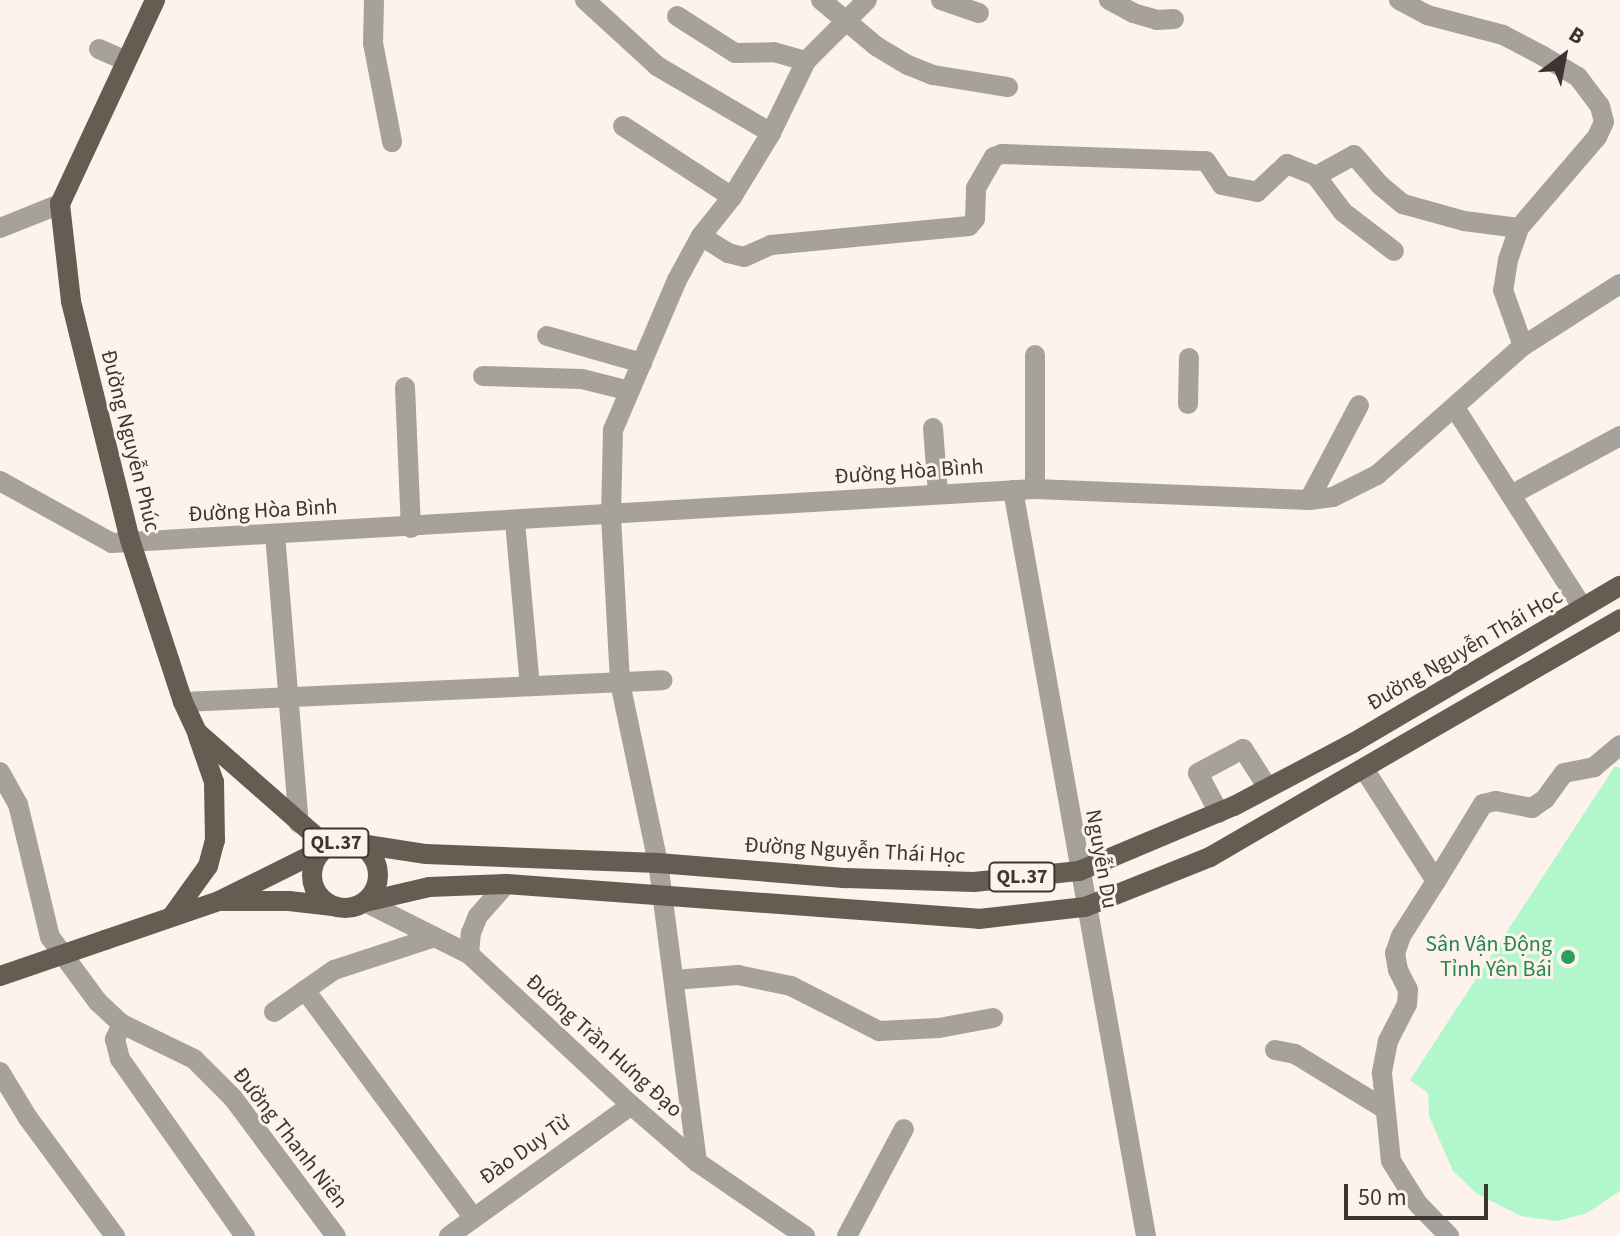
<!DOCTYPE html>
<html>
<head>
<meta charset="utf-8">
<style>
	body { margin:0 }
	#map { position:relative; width:1620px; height:1236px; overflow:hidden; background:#fdf2ec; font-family:"Source Sans 3",sans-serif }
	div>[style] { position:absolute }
	.green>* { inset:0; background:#b1f7cb }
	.minor>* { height:20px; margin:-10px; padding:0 10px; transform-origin:10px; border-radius:10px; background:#a6a19a }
	.major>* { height:20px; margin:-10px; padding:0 10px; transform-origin:10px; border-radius:10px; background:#665c51 }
	.major>.ring { margin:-10px; padding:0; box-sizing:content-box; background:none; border:20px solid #665c51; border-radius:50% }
	.major-bridge>* { height:20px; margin:-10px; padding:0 10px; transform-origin:10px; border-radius:10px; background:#665c51 }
	.dots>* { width:22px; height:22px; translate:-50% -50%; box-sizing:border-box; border:4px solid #fdf2ec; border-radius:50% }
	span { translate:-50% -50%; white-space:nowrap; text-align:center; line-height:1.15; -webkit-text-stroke:6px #fdf2ec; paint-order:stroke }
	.shield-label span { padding:2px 6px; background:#fdf2ec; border:2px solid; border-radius:6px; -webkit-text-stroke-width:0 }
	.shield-label { font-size:20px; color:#3d3532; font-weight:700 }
	.street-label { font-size:22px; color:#3d3532 }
	.leisure-label { font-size:22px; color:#27864d }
	.right { translate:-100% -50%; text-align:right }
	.north { position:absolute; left:1524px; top:16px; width:80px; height:80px; -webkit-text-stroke:6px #fdf2ec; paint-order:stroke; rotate:32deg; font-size:22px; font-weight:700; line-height:32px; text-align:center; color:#3d3532 }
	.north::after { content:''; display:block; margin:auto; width:28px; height:36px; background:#3d3532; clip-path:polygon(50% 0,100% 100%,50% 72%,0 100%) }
	.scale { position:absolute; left:1344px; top:1184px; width:144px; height:36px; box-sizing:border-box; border:4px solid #3d3532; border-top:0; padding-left:10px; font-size:24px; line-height:28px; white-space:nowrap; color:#3d3532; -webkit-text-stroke:6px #fdf2ec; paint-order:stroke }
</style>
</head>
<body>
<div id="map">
	<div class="green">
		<div style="clip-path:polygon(1615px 766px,1620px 768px,1620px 1191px,1587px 1213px,1557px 1221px,1521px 1216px,1477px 1194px,1453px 1171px,1429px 1116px,1428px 1093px,1410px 1080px)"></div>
	</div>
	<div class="minor">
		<div style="left:374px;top:0;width:43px;rotate:91.3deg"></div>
		<div style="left:373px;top:43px;width:101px;rotate:79.1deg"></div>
		<div style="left:585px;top:0;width:98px;rotate:42.5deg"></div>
		<div style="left:657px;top:66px;width:132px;rotate:30.4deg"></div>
		<div style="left:821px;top:0;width:72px;rotate:39.9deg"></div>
		<div style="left:876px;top:46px;width:37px;rotate:31deg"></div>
		<div style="left:908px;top:65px;width:27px;rotate:22deg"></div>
		<div style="left:933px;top:75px;width:76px;rotate:9.1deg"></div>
		<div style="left:941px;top:0;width:40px;rotate:18.9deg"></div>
		<div style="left:1109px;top:0;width:27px;rotate:28deg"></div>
		<div style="left:1133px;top:13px;width:25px;rotate:16deg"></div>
		<div style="left:1157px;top:20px;width:17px;rotate:-3deg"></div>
		<div style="left:1399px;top:0;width:32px;rotate:28deg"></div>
		<div style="left:1427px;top:15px;width:79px;rotate:14.7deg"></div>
		<div style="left:1503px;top:35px;width:45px;rotate:27.7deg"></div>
		<div style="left:1543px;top:56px;width:41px;rotate:31deg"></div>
		<div style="left:1578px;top:77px;width:36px;rotate:53deg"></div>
		<div style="left:1600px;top:106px;width:16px;rotate:76deg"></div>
		<div style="left:1604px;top:122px;width:17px;rotate:115deg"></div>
		<div style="left:1597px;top:137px;width:120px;rotate:130.6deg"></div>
		<div style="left:1519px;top:228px;width:34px;rotate:109deg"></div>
		<div style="left:1508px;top:260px;width:30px;rotate:99deg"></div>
		<div style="left:1503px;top:290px;width:59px;rotate:70.3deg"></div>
		<div style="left:677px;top:16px;width:69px;rotate:32.5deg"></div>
		<div style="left:735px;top:53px;width:39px;rotate:-1deg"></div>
		<div style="left:774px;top:52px;width:33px;rotate:16deg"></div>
		<div style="left:99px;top:49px;width:27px;rotate:24deg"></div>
		<div style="left:623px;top:126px;width:130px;rotate:33.1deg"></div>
		<div style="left:1316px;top:176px;width:45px;rotate:53.1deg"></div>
		<div style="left:1343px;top:212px;width:64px;rotate:37.4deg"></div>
		<div style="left:0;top:228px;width:65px;rotate:-21.8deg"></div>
		<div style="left:701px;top:236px;width:32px;rotate:32deg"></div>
		<div style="left:728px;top:253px;width:16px;rotate:14deg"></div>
		<div style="left:744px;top:257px;width:30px;rotate:-24deg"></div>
		<div style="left:771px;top:245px;width:199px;rotate:-5.5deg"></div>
		<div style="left:969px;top:226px;width:9px;rotate:-49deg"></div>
		<div style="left:975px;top:219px;width:31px;rotate:-88deg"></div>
		<div style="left:976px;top:188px;width:36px;rotate:-60deg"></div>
		<div style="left:994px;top:157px;width:9px;rotate:-21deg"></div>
		<div style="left:1002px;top:154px;width:204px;rotate:2deg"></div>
		<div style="left:1206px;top:161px;width:29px;rotate:56deg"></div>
		<div style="left:1222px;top:185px;width:36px;rotate:11deg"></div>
		<div style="left:1257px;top:192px;width:41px;rotate:-43deg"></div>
		<div style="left:1287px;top:164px;width:31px;rotate:22deg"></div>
		<div style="left:1316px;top:176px;width:43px;rotate:-28.9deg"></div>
		<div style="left:1354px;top:155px;width:40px;rotate:49deg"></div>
		<div style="left:1380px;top:185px;width:30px;rotate:40deg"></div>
		<div style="left:1403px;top:204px;width:63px;rotate:15.6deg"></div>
		<div style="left:1464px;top:221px;width:55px;rotate:7.3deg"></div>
		<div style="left:547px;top:336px;width:99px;rotate:15.9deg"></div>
		<div style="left:483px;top:376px;width:99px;rotate:1.7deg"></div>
		<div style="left:582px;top:379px;width:49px;rotate:14deg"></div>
		<div style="left:405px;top:387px;width:141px;rotate:87.6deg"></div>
		<div style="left:1188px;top:404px;width:46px;rotate:-88.8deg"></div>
		<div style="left:1455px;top:408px;width:237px;rotate:57.4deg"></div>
		<div style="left:933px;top:428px;width:65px;rotate:85.6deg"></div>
		<div style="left:0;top:481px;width:128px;rotate:29deg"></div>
		<div style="left:112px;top:543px;width:925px;rotate:-3.35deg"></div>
		<div style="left:1035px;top:489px;width:274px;rotate:2.3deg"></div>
		<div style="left:1309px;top:500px;width:24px;rotate:-7deg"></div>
		<div style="left:1333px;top:497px;width:49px;rotate:-26.6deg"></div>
		<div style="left:1377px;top:475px;width:195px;rotate:-41.5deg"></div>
		<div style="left:1523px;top:346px;width:115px;rotate:-32.6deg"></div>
		<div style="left:1035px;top:489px;width:134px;rotate:-90deg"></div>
		<div style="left:1013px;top:490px;width:758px;rotate:79.89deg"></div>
		<div style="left:1511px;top:495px;width:124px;rotate:-28.4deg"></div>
		<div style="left:1309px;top:500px;width:107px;rotate:-62.2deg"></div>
		<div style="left:515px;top:522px;width:165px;rotate:84.8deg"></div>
		<div style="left:275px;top:534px;width:290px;rotate:85.3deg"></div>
		<div style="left:183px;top:702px;width:480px;rotate:-2.6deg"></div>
		<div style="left:1364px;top:769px;width:133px;rotate:57.3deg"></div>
		<div style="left:1436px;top:881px;width:65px;rotate:122.5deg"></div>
		<div style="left:1401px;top:936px;width:18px;rotate:109deg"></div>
		<div style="left:1395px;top:953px;width:17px;rotate:80deg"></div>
		<div style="left:1398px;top:970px;width:22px;rotate:63deg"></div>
		<div style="left:1408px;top:990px;width:14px;rotate:94deg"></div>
		<div style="left:1407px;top:1004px;width:42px;rotate:117.2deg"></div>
		<div style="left:1388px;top:1041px;width:33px;rotate:101deg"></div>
		<div style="left:1382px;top:1073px;width:88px;rotate:84.2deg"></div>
		<div style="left:1391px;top:1161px;width:51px;rotate:57.9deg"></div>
		<div style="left:1418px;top:1204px;width:45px;rotate:45.9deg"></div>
		<div style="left:0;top:772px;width:37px;rotate:61deg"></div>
		<div style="left:18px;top:804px;width:137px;rotate:76.5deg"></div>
		<div style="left:50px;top:937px;width:81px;rotate:53.6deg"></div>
		<div style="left:98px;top:1002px;width:33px;rotate:43deg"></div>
		<div style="left:122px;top:1024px;width:80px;rotate:25.9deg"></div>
		<div style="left:194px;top:1059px;width:55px;rotate:45deg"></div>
		<div style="left:233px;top:1098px;width:172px;rotate:53.3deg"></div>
		<div style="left:1219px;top:813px;width:45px;rotate:-117.7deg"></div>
		<div style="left:1198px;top:773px;width:51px;rotate:-28.1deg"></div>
		<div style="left:1243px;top:749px;width:46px;rotate:57.3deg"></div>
		<div style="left:1436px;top:881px;width:90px;rotate:-58.6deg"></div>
		<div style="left:1483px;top:804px;width:13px;rotate:-13deg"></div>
		<div style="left:1496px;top:801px;width:37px;rotate:11deg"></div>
		<div style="left:1532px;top:808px;width:16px;rotate:-35deg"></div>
		<div style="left:1545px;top:799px;width:32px;rotate:-54deg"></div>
		<div style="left:1564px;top:773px;width:31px;rotate:-11deg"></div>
		<div style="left:1594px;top:767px;width:34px;rotate:-40deg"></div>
		<div style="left:365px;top:902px;width:116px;rotate:26.6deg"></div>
		<div style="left:469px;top:954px;width:221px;rotate:43deg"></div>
		<div style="left:631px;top:1105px;width:87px;rotate:40.8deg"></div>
		<div style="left:697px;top:1162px;width:131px;rotate:34.4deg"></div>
		<div style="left:469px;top:954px;width:21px;rotate:-85deg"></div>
		<div style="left:471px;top:933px;width:18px;rotate:-68deg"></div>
		<div style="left:478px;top:916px;width:43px;rotate:-48.8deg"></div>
		<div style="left:674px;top:980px;width:64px;rotate:-4.5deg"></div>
		<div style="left:738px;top:975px;width:54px;rotate:11.7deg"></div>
		<div style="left:791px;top:986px;width:99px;rotate:27.1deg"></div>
		<div style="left:879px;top:1031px;width:60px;rotate:-2.9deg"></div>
		<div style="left:939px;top:1028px;width:55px;rotate:-10.5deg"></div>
		<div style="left:305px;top:990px;width:281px;rotate:53.5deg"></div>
		<div style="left:274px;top:1012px;width:73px;rotate:-35deg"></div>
		<div style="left:334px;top:970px;width:106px;rotate:-18.1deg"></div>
		<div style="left:122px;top:1024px;width:17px;rotate:115deg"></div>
		<div style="left:115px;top:1039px;width:21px;rotate:76deg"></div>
		<div style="left:120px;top:1059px;width:217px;rotate:54.8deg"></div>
		<div style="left:1275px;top:1050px;width:20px;rotate:11deg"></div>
		<div style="left:1295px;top:1054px;width:103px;rotate:31.5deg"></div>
		<div style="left:0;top:1072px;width:54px;rotate:58.7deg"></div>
		<div style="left:28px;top:1118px;width:147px;rotate:53.6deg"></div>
		<div style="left:697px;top:1162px;width:302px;rotate:-97.4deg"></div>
		<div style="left:658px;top:863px;width:185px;rotate:-101.9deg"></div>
		<div style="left:620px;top:682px;width:165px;rotate:-93.1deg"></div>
		<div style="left:611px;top:517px;width:87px;rotate:-88.7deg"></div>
		<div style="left:613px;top:430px;width:163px;rotate:-66.9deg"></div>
		<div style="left:677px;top:280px;width:50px;rotate:-61.4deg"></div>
		<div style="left:701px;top:236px;width:50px;rotate:-51.5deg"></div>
		<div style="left:732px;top:197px;width:75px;rotate:-58.6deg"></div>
		<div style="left:771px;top:133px;width:80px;rotate:-64.1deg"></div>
		<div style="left:806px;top:61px;width:86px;rotate:-45deg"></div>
		<div style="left:449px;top:1236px;width:224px;rotate:-35.7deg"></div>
		<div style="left:847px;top:1236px;width:121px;rotate:-62deg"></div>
	</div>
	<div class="major">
		<div class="ring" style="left:312px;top:842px;width:46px;height:46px"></div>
		<div style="left:354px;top:843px;width:73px;rotate:8.7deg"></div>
		<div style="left:426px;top:854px;width:232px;rotate:2.2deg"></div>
		<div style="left:658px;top:863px;width:189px;rotate:4.6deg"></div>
		<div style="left:846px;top:878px;width:128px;rotate:1.8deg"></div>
		<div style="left:974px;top:882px;width:106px;rotate:-6deg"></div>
		<div style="left:1079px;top:871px;width:168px;rotate:-22.8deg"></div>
		<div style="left:1234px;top:806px;width:135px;rotate:-27.9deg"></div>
		<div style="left:1353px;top:743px;width:310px;rotate:-30.5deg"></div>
		<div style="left:223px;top:901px;width:66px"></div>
		<div style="left:289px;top:901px;width:44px;rotate:6.5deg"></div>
		<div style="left:365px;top:902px;width:66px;rotate:-13.2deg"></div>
		<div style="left:429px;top:887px;width:77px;rotate:-2.2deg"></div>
		<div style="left:506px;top:884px;width:474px;rotate:4.2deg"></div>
		<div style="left:979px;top:919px;width:107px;rotate:-6.5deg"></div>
		<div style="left:1085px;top:907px;width:135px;rotate:-21.8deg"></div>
		<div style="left:1210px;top:857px;width:474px;rotate:-30.1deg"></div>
		<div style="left:172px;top:916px;width:62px;rotate:-54.2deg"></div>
		<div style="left:208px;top:866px;width:27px;rotate:-75deg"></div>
		<div style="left:215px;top:840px;width:58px;rotate:-91deg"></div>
		<div style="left:214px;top:782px;width:49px;rotate:-109.2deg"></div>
		<div style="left:105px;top:940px;width:120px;rotate:-18.9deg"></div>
		<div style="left:219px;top:901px;width:122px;rotate:-26.4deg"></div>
		<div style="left:328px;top:847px;width:174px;rotate:-138.7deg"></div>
		<div style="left:197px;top:732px;width:33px;rotate:-115deg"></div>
		<div style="left:183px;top:702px;width:170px;rotate:-108.1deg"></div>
		<div style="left:130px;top:540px;width:246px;rotate:-103.9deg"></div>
		<div style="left:71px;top:301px;width:98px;rotate:-96.5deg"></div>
		<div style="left:60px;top:204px;width:225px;rotate:-65deg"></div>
	</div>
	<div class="major-bridge">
		<div style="left:0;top:976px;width:111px;rotate:-18.9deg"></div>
	</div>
	<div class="dots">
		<div style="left:1568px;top:957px;background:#2e9e5b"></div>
	</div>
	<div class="shield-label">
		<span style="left:336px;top:843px">QL.37</span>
		<span style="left:1022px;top:877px">QL.37</span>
	</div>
	<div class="street-label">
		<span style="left:130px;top:441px;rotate:76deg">Đường Nguyễn Phúc</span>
		<span style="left:909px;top:472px;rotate:-4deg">Đường Hòa Bình</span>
		<span style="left:263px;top:511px;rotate:-3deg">Đường Hòa Bình</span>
		<span style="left:1465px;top:650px;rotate:-30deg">Đường Nguyễn Thái Học</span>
		<span style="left:855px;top:851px;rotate:3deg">Đường Nguyễn Thái Học</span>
		<span style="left:1101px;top:859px;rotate:80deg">Nguyễn Du</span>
		<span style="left:604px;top:1046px;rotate:42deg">Đường Trần Hưng Đạo</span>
		<span style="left:290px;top:1138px;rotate:52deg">Đường Thanh Niên</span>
		<span style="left:525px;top:1150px;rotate:-35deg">Đào Duy Từ</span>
	</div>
	<div class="leisure-label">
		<span class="right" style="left:1552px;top:957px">Sân Vận Động<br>Tỉnh Yên Bái</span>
	</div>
	<div class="north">B</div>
	<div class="scale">50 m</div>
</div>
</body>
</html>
